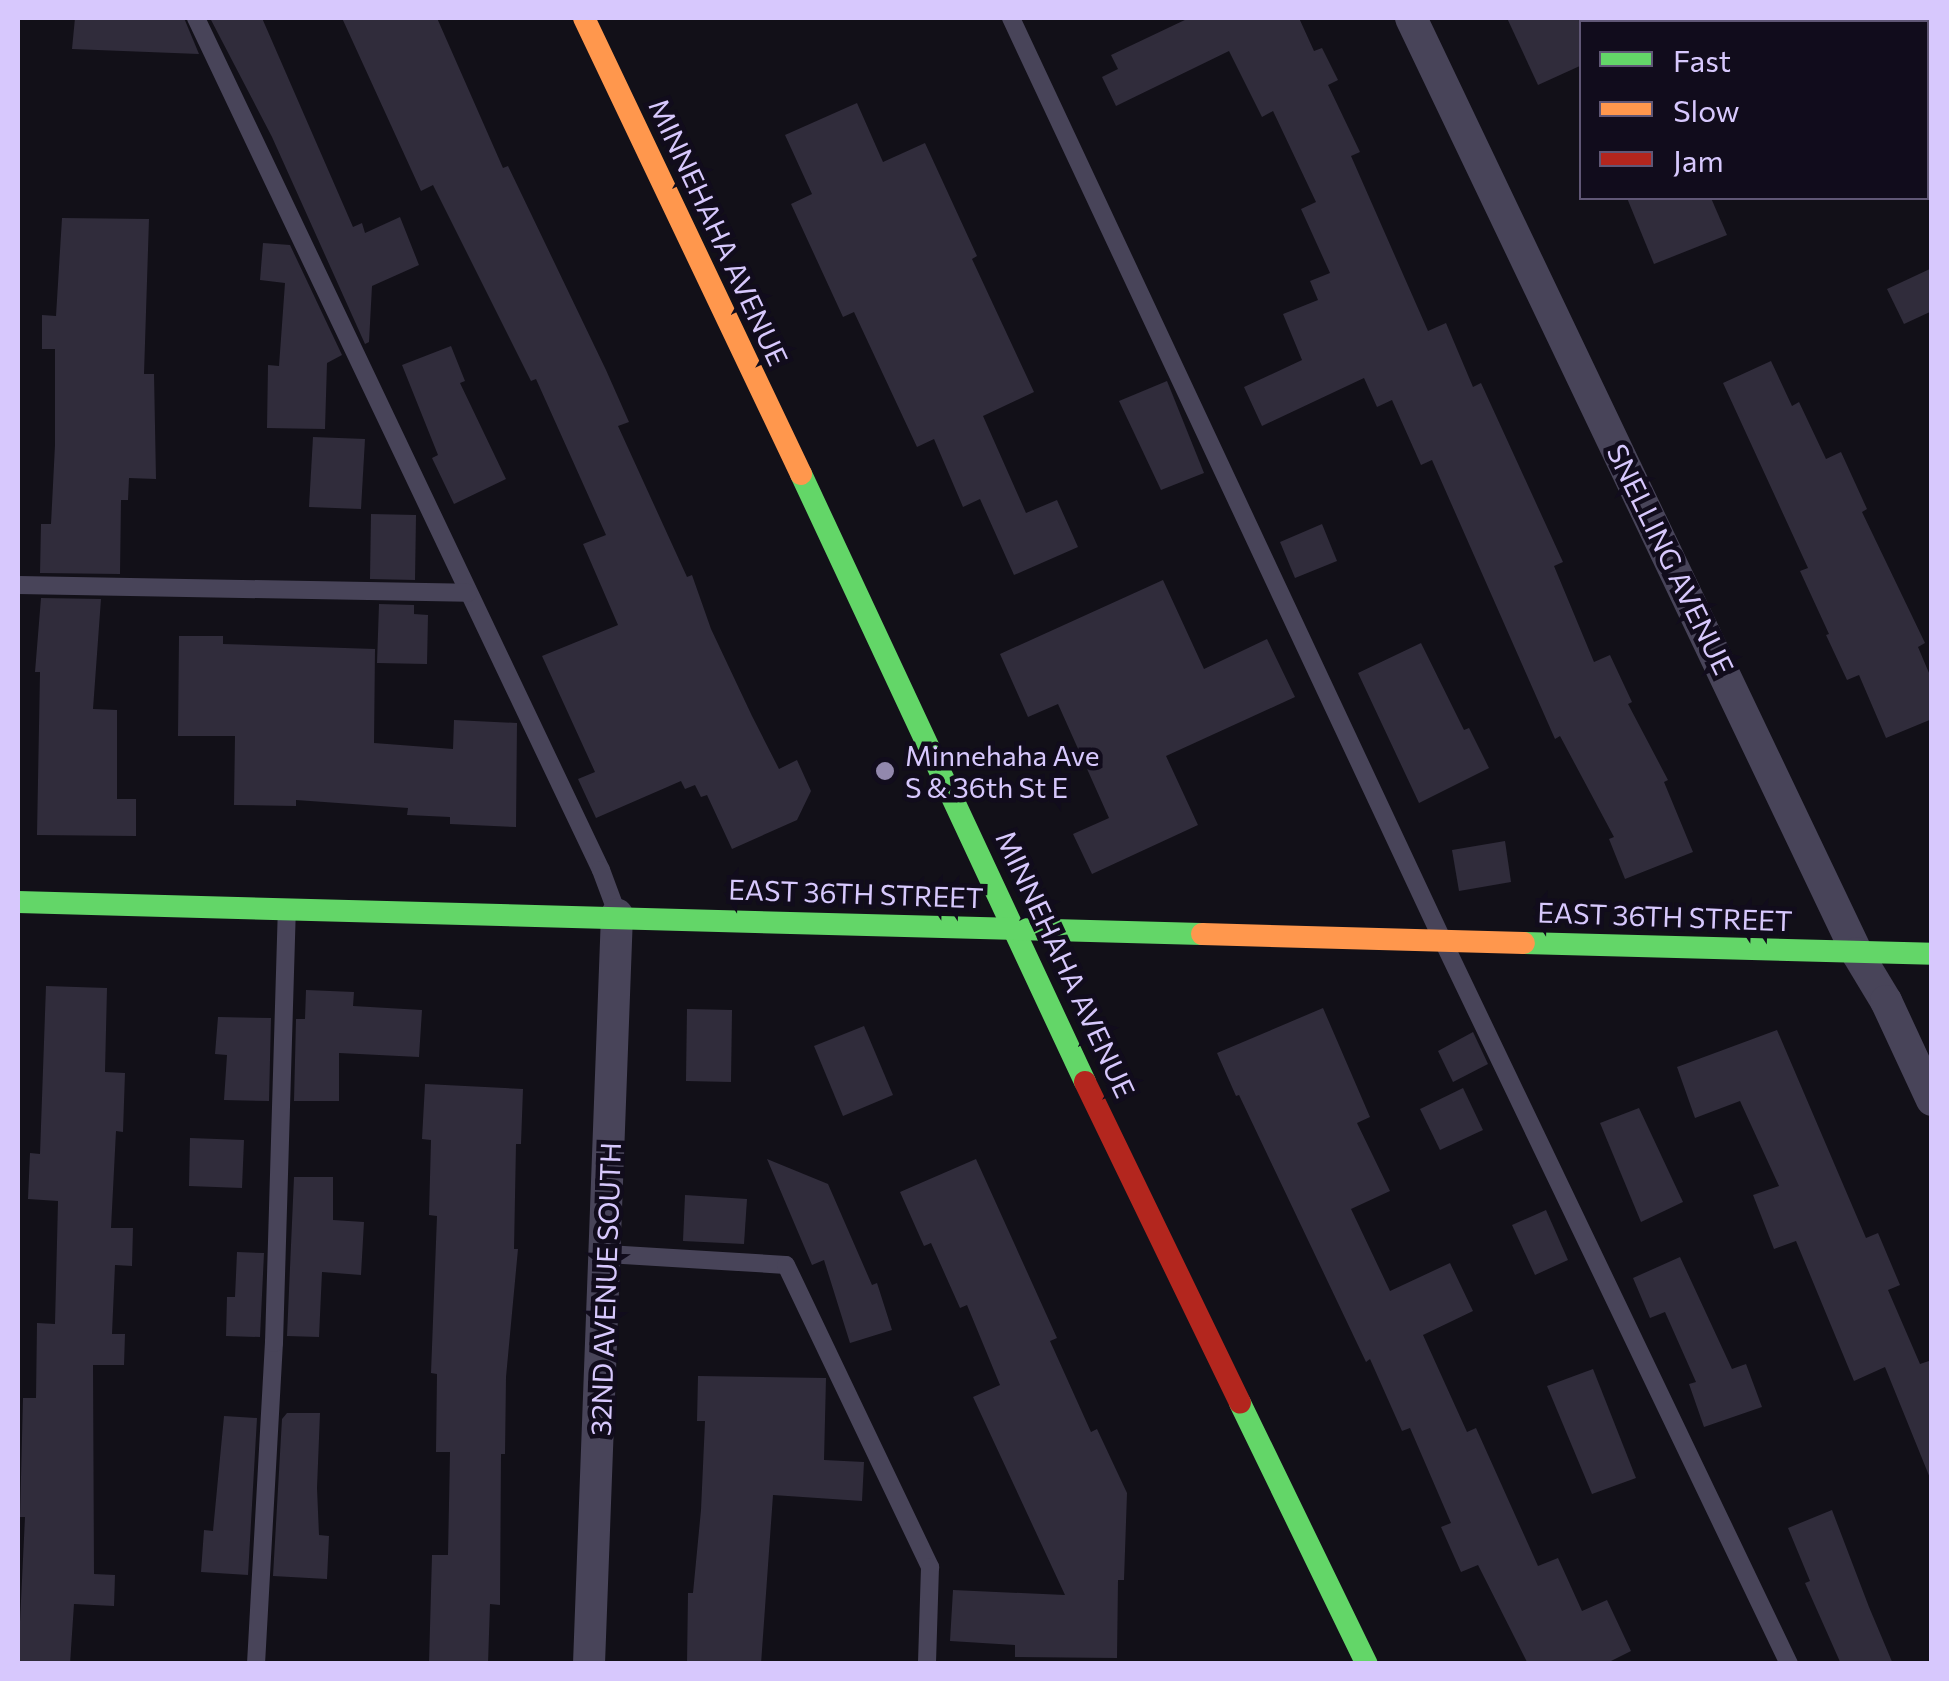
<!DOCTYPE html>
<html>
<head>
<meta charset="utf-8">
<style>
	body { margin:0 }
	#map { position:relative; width:1949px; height:1681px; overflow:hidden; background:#121018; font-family:Commissioner,sans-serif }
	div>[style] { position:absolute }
	.building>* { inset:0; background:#302c3b }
	.lane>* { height:18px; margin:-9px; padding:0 9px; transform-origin:9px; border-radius:9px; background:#484459 }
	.street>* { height:32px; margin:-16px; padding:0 16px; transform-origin:16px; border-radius:16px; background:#484459 }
	.fast>* { height:22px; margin:-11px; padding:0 11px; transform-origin:11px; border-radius:11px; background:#63d668 }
	.slow>* { height:22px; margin:-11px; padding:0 11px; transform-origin:11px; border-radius:11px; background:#ff974d }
	.jam>* { height:22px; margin:-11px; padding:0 11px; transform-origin:11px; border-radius:11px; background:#b3261e }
	.dots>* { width:28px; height:28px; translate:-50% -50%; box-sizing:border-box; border:5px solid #110c1c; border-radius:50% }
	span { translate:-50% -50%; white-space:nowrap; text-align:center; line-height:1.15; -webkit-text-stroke:9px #110c1c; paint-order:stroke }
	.street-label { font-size:28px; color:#d7c8fd }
	.poi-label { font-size:28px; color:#d7c8fd }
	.left { translate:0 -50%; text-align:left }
	.frame { position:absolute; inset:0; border:20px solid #d7c8fd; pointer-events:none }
	.legend { position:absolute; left:1579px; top:20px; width:350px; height:180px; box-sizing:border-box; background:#110c1c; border:2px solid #605776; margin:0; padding:12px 18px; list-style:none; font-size:30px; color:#d7c8fd }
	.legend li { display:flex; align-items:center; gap:20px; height:50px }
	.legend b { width:50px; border:2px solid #605776 }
</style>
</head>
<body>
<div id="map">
	<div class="building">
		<div style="clip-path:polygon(75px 18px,184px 18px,199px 54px,72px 49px)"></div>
		<div style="clip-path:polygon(210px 18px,262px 18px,353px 227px,362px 223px,365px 233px,400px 217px,419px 265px,372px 286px,369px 342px,365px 344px,272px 137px)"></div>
		<div style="clip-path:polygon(342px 18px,437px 18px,503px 168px,508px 166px,606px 370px,629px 422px,618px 426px,687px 577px,692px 575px,711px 629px,752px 716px,779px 769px,797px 760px,811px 791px,797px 820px,732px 849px,707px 795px,701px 797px,695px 785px,685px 789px,681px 781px,596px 818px,578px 779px,595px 772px,542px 656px,618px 625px,583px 544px,606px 535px,536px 379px,531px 381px,433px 185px,421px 191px)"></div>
		<div style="clip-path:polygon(1189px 18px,1299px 18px,1314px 51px,1322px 48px,1338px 80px,1328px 85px,1360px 152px,1351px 156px,1428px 331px,1446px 323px,1473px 387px,1481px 383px,1563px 562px,1554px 566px,1594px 662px,1610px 655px,1632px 702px,1628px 704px,1668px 780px,1664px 782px,1693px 852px,1625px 879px,1609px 839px,1614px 837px,1560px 736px,1555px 739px,1432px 460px,1421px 465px,1392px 400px,1377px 407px,1364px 378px,1262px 426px,1244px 387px,1302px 360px,1283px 314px,1318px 300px,1310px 281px,1330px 273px,1301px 209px,1316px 202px,1273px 111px,1262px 117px,1229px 51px,1116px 106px,1102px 77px,1118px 69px,1111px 55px)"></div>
		<div style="clip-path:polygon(1507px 18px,1582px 18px,1582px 65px,1538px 85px)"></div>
		<div style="clip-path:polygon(857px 103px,883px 162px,925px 143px,977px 256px,972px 259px,1034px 392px,983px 416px,1026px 513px,1057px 500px,1078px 547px,1014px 575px,980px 499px,963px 507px,934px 439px,917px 447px,854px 312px,843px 317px,791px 204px,812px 194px,785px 135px)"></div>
		<div style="clip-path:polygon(1627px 198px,1711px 198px,1727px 235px,1654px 264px)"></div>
		<div style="clip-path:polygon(62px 218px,149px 219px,144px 374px,154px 374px,156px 479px,129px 478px,128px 500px,121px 500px,120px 574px,40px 573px,41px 524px,51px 524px,55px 445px,55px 349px,42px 349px,42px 315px,56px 316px)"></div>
		<div style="clip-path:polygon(263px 243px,290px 245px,342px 355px,327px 363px,325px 429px,267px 428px,268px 365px,279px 366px,285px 283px,260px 280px)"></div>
		<div style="clip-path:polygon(1932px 268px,1932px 311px,1904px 324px,1887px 289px)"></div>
		<div style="clip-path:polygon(451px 346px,465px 381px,460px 383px,506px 479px,454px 504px,432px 458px,438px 455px,402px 365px)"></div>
		<div style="clip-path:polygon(1771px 361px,1792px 406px,1799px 402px,1826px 459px,1841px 452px,1867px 509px,1862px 512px,1925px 643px,1918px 647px,1932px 680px,1932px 719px,1886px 738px,1859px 675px,1847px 680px,1826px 635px,1829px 634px,1800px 571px,1808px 568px,1723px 383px)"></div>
		<div style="clip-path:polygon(1167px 381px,1204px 473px,1161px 490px,1119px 401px)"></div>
		<div style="clip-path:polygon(313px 437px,365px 439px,361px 509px,309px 507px)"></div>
		<div style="clip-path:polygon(371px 514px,416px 515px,415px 580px,370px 579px)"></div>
		<div style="clip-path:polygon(1322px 524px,1337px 561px,1295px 578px,1280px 542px)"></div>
		<div style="clip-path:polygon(1163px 580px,1204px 669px,1267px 639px,1295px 697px,1166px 756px,1198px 825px,1092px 874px,1073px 834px,1109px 818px,1058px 704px,1028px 717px,1000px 654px)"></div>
		<div style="clip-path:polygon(41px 598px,101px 599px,93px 709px,117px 710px,117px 799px,136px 799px,136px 836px,37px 835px,40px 672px,35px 672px)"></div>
		<div style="clip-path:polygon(379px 604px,414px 605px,414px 614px,428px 615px,427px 664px,377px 663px)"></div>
		<div style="clip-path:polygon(179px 636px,223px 636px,223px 644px,375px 649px,374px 743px,453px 749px,454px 720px,517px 723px,516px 827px,450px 824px,450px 817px,407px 815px,408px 808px,296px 800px,296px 806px,234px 805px,235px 736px,178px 736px)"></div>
		<div style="clip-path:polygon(1421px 643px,1464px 730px,1469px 728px,1489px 768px,1419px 803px,1358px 673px)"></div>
		<div style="clip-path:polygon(1505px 841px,1511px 882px,1459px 891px,1452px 850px)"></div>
		<div style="clip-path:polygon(46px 986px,107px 988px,105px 1072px,125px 1073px,123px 1132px,116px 1131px,111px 1228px,133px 1228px,132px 1266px,115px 1265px,112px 1334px,125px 1334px,124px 1365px,93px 1365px,94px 1574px,115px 1575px,114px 1606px,74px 1604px,70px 1664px,18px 1664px,25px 1517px,20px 1517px,23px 1398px,36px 1398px,37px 1323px,55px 1324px,58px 1201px,28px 1199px,30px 1153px,40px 1154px)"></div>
		<div style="clip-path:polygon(306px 990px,354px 992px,353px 1006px,422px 1010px,419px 1057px,339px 1053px,339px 1101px,294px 1101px,296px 1019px,305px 1019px)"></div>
		<div style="clip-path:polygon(1323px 1008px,1370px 1117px,1357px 1123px,1390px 1191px,1351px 1209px,1390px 1291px,1450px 1263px,1473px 1311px,1423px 1335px,1467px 1432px,1476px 1428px,1538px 1566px,1558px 1558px,1582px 1611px,1607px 1600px,1631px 1651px,1605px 1664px,1528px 1664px,1478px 1565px,1461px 1572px,1441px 1527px,1451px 1523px,1410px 1428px,1402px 1431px,1370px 1359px,1366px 1362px,1239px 1095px,1236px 1096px,1217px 1053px)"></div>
		<div style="clip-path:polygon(687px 1009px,732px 1010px,731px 1082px,686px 1081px)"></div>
		<div style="clip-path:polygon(218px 1017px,271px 1018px,269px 1101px,224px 1100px,227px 1055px,215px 1054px)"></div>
		<div style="clip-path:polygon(864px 1026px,893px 1095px,843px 1116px,814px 1046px)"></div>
		<div style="clip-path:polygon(1777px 1030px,1866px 1238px,1878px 1233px,1900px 1285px,1888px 1290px,1920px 1364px,1932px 1360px,1932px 1483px,1885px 1367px,1854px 1381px,1796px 1241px,1774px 1249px,1753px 1195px,1779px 1186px,1740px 1101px,1695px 1118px,1677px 1067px)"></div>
		<div style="clip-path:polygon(1473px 1032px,1488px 1064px,1453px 1082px,1438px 1051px)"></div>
		<div style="clip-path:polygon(425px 1084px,523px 1089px,521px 1144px,516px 1144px,514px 1249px,518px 1249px,506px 1377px,505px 1454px,501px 1454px,500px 1605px,490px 1604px,488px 1664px,429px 1664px,432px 1555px,448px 1555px,450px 1452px,436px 1452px,437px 1374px,431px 1373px,437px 1216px,429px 1215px,431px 1140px,422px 1139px)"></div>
		<div style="clip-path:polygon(1463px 1088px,1483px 1130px,1440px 1150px,1420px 1109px)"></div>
		<div style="clip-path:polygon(1639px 1108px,1683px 1202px,1641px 1222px,1600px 1123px)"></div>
		<div style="clip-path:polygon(190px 1138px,244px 1140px,242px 1188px,189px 1186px)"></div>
		<div style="clip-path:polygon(767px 1159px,828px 1184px,872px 1285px,877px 1283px,892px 1330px,850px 1343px,824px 1260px,812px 1265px)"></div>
		<div style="clip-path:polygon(976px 1159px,1057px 1338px,1050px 1341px,1091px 1432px,1097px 1429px,1127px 1493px,1124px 1580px,1118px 1580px,1117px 1658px,1015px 1657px,1015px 1645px,950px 1641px,953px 1590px,1065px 1595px,973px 1397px,1000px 1385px,967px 1305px,960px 1308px,931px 1243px,924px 1246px,900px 1192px)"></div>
		<div style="clip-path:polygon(294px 1177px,333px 1177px,333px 1220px,364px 1222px,361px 1275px,322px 1272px,319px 1337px,287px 1336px)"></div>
		<div style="clip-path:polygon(685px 1195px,747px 1199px,744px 1244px,683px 1241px)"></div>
		<div style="clip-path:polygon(1546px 1210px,1568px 1260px,1535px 1275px,1512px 1225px)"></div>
		<div style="clip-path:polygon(237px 1252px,264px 1253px,260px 1337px,226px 1336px,227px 1297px,235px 1297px)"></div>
		<div style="clip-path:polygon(1680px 1257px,1732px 1369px,1746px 1364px,1762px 1407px,1704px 1427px,1689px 1384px,1696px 1382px,1665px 1312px,1650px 1318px,1633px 1278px)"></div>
		<div style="clip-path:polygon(1593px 1369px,1636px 1478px,1592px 1494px,1547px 1386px)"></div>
		<div style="clip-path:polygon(698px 1376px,826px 1378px,824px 1460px,864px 1462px,862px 1501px,773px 1495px,761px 1664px,687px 1664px,688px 1593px,693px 1593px,701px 1510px,705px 1421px,697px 1421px)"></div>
		<div style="clip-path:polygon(287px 1413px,320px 1413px,317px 1488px,319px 1535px,329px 1536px,327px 1579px,273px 1576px,282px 1419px)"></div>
		<div style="clip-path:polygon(224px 1416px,257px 1418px,248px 1575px,201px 1572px,204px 1530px,213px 1531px)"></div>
		<div style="clip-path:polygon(1832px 1510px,1869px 1607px,1893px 1664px,1841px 1664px,1805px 1583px,1810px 1581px,1788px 1528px)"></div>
	</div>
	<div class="lane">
		<div style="left:196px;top:18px;width:943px;rotate:64.58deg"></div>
		<div style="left:601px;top:870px;width:46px;rotate:69.6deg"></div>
		<div style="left:1011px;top:18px;width:1017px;rotate:64.92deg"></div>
		<div style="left:1442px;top:939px;width:804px;rotate:64.42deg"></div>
		<div style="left:18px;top:585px;width:450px;rotate:1deg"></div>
		<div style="left:607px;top:1254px;width:179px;rotate:3.5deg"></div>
		<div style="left:786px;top:1265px;width:335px;rotate:64.5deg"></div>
		<div style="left:930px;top:1567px;width:97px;rotate:91.8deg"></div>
		<div style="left:256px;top:1664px;width:322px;rotate:-86.8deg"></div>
		<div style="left:274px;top:1343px;width:430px;rotate:-88.3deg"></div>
	</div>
	<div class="street">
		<div style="left:1411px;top:18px;width:1036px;rotate:64.5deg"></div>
		<div style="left:1857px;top:953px;width:56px;rotate:58.9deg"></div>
		<div style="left:1886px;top:1001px;width:109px;rotate:65.1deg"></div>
		<div style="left:1875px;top:18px;width:4px;rotate:63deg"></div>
		<div style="left:1926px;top:129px;width:12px;rotate:59deg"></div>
		<div style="left:589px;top:1664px;width:750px;rotate:-87.86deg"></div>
	</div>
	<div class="fast">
		<div style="left:801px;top:474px;width:671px;rotate:64.96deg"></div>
		<div style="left:18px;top:902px;width:1184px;rotate:1.55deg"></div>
		<div style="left:1524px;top:943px;width:408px;rotate:1.5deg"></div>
		<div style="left:1240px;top:1403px;width:290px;rotate:64.1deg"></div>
	</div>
	<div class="slow">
		<div style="left:584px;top:18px;width:505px;rotate:64.55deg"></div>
		<div style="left:1202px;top:934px;width:322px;rotate:1.6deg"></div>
	</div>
	<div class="jam">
		<div style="left:1085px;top:1082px;width:356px;rotate:64.2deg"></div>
	</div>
	<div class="dots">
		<div style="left:885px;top:771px;background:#9288ad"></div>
	</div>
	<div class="street-label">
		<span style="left:719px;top:232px;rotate:65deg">MINNEHAHA AVENUE</span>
		<span style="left:1671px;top:559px;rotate:64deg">SNELLING AVENUE</span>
		<span style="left:856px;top:893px;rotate:2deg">EAST 36TH STREET</span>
		<span style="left:1665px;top:916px;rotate:2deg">EAST 36TH STREET</span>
		<span style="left:1066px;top:964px;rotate:65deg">MINNEHAHA AVENUE</span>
		<span style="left:605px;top:1289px;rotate:-88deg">32ND AVENUE SOUTH</span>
	</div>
	<div class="poi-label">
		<span class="left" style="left:905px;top:771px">Minnehaha Ave<br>S &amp; 36th St E</span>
	</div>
	<div class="frame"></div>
	<ul class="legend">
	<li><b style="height:12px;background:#63d668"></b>Fast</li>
	<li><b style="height:12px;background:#ff974d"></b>Slow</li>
	<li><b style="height:12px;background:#b3261e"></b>Jam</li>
	</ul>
</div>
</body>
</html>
